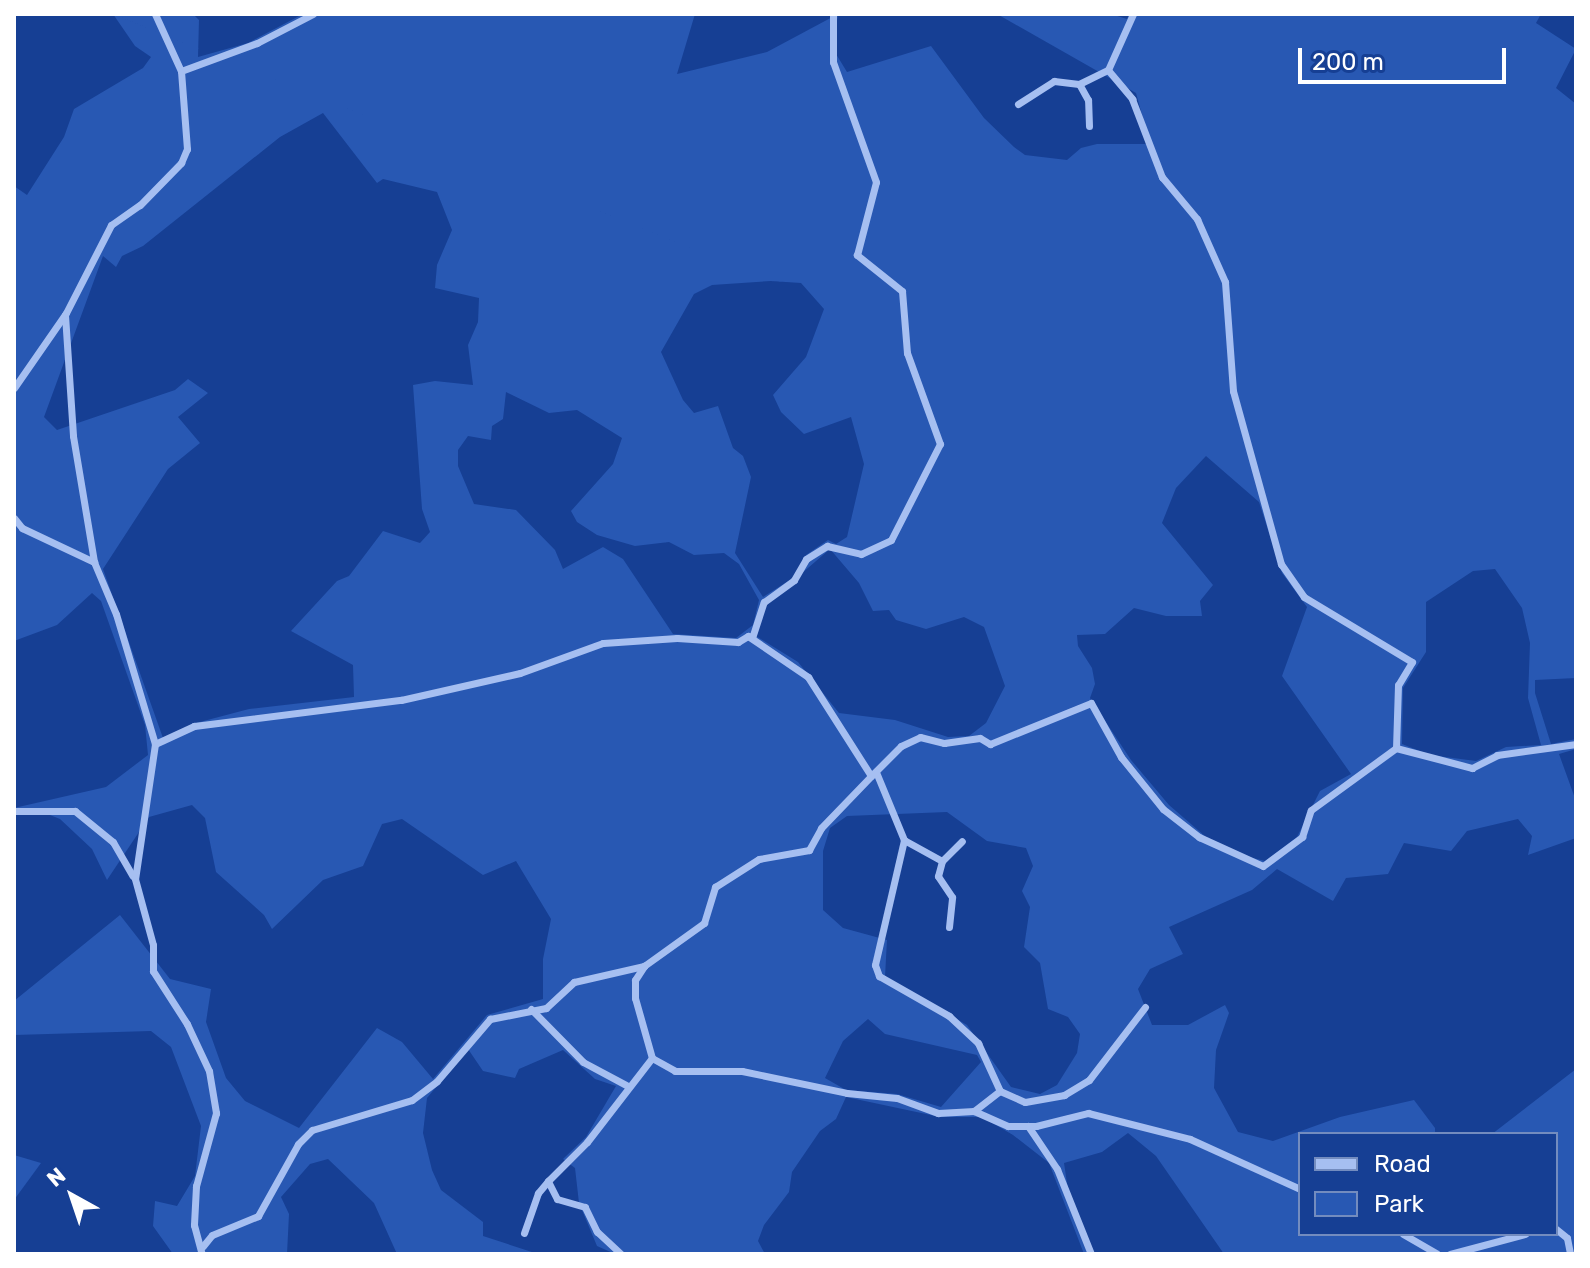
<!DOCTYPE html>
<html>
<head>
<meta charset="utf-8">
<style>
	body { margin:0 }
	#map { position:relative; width:1590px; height:1268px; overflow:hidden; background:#163f94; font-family:Rubik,sans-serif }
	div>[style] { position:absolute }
	.green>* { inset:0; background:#2858b3 }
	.street>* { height:7px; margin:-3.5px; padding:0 3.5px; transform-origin:3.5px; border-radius:3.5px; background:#a6bff1 }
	span { translate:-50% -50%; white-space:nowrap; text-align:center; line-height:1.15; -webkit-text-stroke:7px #163f94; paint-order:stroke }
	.frame { position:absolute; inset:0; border:16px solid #fff; pointer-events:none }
	.legend { position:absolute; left:1298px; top:1132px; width:260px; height:104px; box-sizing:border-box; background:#163f94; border:2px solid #738cbf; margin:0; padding:10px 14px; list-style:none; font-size:24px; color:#fff }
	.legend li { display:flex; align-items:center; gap:16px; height:40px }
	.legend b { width:40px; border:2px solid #738cbf }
	.north { position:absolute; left:32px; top:1156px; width:80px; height:80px; -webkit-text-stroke:6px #163f94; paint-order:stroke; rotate:320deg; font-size:22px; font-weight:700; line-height:32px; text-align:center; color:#fff }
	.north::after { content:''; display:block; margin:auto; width:28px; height:36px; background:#fff; clip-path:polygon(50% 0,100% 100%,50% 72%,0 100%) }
	.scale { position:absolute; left:1298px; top:48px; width:208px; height:36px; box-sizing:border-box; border:4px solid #fff; border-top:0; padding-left:10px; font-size:24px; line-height:28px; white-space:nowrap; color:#fff; -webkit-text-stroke:6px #163f94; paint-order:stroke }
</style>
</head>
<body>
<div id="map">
	<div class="green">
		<div style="clip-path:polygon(evenodd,113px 14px,193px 14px,199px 20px,198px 57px,248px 43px,303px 14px,695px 14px,677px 74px,767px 52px,838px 14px,833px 49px,847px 72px,931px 46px,984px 118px,1014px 147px,1025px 155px,1067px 160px,1081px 148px,1097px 144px,1150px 144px,1136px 93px,997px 14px,1111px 14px,1127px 19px,1129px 14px,1541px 14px,1536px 23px,1576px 49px,1556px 88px,1576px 104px,1576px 678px,1535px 680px,1535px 693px,1551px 744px,1576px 739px,1576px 749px,1559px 754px,1576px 801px,1576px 838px,1528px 855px,1532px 836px,1518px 819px,1467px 831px,1451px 851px,1404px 843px,1388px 874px,1346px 878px,1333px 901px,1277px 869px,1252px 890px,1169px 927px,1183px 954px,1150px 969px,1138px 989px,1152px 1025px,1188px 1025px,1225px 1005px,1229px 1013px,1216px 1050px,1214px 1088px,1238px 1132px,1273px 1141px,1340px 1117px,1414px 1100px,1435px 1128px,1435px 1134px,1300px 1134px,1300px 1234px,1556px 1234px,1556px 1134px,1492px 1134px,1576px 1069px,1576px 1254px,1224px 1254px,1156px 1156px,1128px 1133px,1102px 1152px,1064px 1163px,1070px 1203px,1095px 1254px,1084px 1254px,1049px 1163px,1013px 1135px,982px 1117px,940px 1117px,846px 1097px,836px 1119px,820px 1131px,792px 1172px,789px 1192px,764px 1225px,758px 1241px,765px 1254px,615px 1254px,597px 1246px,579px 1203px,575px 1168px,563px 1159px,586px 1137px,616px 1086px,595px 1079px,563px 1050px,519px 1069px,515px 1078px,483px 1071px,468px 1049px,427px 1098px,423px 1133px,432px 1170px,441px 1190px,483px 1222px,483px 1236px,538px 1254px,397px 1254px,374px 1203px,328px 1159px,310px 1164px,281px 1197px,289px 1214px,287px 1254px,173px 1254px,153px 1226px,155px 1201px,177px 1206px,195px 1176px,201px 1126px,171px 1047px,151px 1031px,14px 1035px,14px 1001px,120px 915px,170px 979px,211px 989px,206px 1022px,226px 1078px,245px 1101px,299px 1128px,377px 1028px,402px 1042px,433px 1079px,487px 1015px,543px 999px,543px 959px,551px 919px,516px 861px,483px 875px,402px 819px,382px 824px,363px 866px,323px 880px,272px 929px,264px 915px,216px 872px,205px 818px,192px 805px,149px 817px,107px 880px,92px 849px,60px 819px,45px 813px,14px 815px,14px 808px,106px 787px,148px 755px,145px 725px,101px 601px,92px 593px,57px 625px,14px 641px,14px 186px,27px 195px,64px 137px,74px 109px,143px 68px,151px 57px,135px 46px,113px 14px,323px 113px,377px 183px,383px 179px,437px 192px,452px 230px,437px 265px,435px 288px,479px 298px,478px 322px,468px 345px,473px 385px,435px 381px,413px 385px,422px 509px,430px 532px,420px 543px,383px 531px,349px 576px,337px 581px,291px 631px,353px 665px,354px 697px,249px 709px,196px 723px,163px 738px,103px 569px,168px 469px,200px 443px,178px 417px,208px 393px,188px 379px,175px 390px,57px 430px,44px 417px,103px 256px,116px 267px,122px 256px,143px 246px,280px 137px,323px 113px,113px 14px,771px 281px,801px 283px,824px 309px,806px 357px,773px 395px,781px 412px,804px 434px,851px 417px,864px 464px,847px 537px,836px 544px,828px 540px,806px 555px,793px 578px,763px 597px,735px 553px,751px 477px,743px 456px,733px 448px,718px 406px,694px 413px,683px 400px,661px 352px,694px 294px,712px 285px,771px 281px,113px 14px,506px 392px,549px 413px,577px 410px,622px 438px,613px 464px,571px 511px,577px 522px,597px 535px,635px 546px,669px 542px,694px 555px,724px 553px,739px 564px,759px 600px,753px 625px,736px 638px,673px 634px,623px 559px,603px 547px,563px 569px,555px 550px,516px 510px,474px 504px,458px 466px,458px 450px,468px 436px,491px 440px,492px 426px,503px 419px,506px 392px,113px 14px,1206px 456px,1259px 502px,1282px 573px,1307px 607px,1282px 676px,1351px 774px,1320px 791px,1297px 837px,1265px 861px,1237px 854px,1206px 837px,1169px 805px,1131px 760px,1090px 698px,1095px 684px,1092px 668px,1078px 646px,1077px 635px,1105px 634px,1134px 608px,1166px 616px,1202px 616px,1200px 601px,1213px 585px,1162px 523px,1176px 488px,1206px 456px,113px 14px,830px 549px,859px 583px,873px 611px,889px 610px,896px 620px,926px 629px,964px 617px,984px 627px,1005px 686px,986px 723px,969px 736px,948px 737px,895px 720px,839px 713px,798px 662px,756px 636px,765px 605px,830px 549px,113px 14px,1495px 569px,1522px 608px,1530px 643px,1528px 698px,1541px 745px,1506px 747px,1476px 761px,1430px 755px,1402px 744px,1403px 688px,1426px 652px,1426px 602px,1473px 571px,1495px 569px,113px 14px,947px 812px,987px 841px,1026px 848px,1033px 866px,1022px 891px,1030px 907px,1024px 947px,1040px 963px,1048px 1009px,1068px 1017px,1080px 1034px,1077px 1053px,1057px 1085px,1040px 1094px,1011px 1087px,967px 1025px,885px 977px,887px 940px,843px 928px,823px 910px,823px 851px,830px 828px,847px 816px,947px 812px,113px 14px,868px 1019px,885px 1034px,977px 1055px,981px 1062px,941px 1107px,897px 1094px,846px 1090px,825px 1078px,843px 1041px,868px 1019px)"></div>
		<div style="clip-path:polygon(14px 1155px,41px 1163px,14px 1200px)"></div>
	</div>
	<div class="street">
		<div style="left:155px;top:14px;width:63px;rotate:65.5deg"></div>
		<div style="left:1133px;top:14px;width:61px;rotate:114.1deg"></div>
		<div style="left:1108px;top:70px;width:38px;rotate:50deg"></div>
		<div style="left:1132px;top:99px;width:84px;rotate:69deg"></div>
		<div style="left:1162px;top:177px;width:55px;rotate:50.2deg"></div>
		<div style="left:1197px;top:219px;width:69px;rotate:66deg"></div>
		<div style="left:1225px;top:282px;width:109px;rotate:85.8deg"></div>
		<div style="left:1233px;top:391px;width:180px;rotate:74.5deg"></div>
		<div style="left:1281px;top:564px;width:40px;rotate:55.1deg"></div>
		<div style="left:1304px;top:597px;width:126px;rotate:31deg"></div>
		<div style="left:1412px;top:662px;width:27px;rotate:121deg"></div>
		<div style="left:1398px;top:685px;width:63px;rotate:91.8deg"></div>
		<div style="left:1396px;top:748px;width:79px;rotate:14.7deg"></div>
		<div style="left:1472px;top:768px;width:28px;rotate:-27deg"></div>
		<div style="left:1497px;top:755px;width:80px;rotate:-7.9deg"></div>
		<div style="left:1018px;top:104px;width:43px;rotate:-32.6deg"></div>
		<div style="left:1054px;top:81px;width:25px;rotate:7deg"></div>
		<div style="left:1089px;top:126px;width:26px;rotate:-92deg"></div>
		<div style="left:1088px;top:100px;width:18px;rotate:-119deg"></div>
		<div style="left:1079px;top:84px;width:32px;rotate:-26deg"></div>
		<div style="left:65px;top:315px;width:121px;rotate:86.2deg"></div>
		<div style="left:73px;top:436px;width:128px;rotate:80.5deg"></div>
		<div style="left:14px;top:388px;width:91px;rotate:-55.3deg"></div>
		<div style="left:66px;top:313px;width:99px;rotate:-62.9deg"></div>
		<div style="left:111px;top:225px;width:35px;rotate:-35deg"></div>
		<div style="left:140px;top:205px;width:59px;rotate:-45.7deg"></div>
		<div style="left:181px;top:163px;width:15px;rotate:-67deg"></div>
		<div style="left:187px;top:149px;width:78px;rotate:-94.4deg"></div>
		<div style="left:181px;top:71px;width:81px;rotate:-20.2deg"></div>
		<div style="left:257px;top:43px;width:63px;rotate:-27.4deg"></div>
		<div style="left:14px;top:518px;width:13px;rotate:51deg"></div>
		<div style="left:22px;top:528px;width:80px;rotate:25.3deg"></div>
		<div style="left:94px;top:562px;width:56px;rotate:67.1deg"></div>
		<div style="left:116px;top:614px;width:136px;rotate:73.3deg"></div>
		<div style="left:155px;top:744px;width:136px;rotate:98.4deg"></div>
		<div style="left:135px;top:879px;width:68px;rotate:74.7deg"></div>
		<div style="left:153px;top:945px;width:26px;rotate:90deg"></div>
		<div style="left:153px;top:971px;width:63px;rotate:57.3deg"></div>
		<div style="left:187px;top:1024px;width:52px;rotate:64.9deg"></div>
		<div style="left:209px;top:1071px;width:43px;rotate:80.5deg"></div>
		<div style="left:216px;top:1113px;width:76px;rotate:105.3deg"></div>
		<div style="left:196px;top:1186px;width:39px;rotate:93deg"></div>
		<div style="left:194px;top:1225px;width:30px;rotate:75deg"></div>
		<div style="left:752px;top:638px;width:38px;rotate:-72deg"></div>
		<div style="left:764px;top:602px;width:37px;rotate:-36deg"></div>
		<div style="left:794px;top:580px;width:24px;rotate:-60deg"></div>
		<div style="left:806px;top:559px;width:25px;rotate:-32deg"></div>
		<div style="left:827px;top:546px;width:35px;rotate:13deg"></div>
		<div style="left:861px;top:554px;width:33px;rotate:-25deg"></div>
		<div style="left:891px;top:540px;width:108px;rotate:-63deg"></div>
		<div style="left:940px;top:444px;width:97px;rotate:-109.9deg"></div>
		<div style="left:907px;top:353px;width:62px;rotate:-94.6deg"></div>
		<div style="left:902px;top:291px;width:58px;rotate:-141.3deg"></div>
		<div style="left:857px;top:255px;width:75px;rotate:-75.4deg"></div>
		<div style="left:876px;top:182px;width:127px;rotate:-109.7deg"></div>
		<div style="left:833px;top:62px;width:48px;rotate:-90deg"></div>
		<div style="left:155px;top:744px;width:43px;rotate:-24.8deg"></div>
		<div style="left:194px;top:726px;width:209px;rotate:-7.2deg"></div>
		<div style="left:401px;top:700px;width:122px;rotate:-12.8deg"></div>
		<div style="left:520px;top:673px;width:88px;rotate:-19.9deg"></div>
		<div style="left:603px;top:643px;width:74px;rotate:-3.9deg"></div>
		<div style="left:677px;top:638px;width:61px;rotate:3.8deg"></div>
		<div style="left:738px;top:642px;width:12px;rotate:-31deg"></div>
		<div style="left:748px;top:636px;width:73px;rotate:34.3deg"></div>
		<div style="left:808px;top:677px;width:117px;rotate:57.5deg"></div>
		<div style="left:876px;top:772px;width:74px;rotate:67.6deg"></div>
		<div style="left:904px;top:840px;width:43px;rotate:28.9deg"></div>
		<div style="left:14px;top:811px;width:61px"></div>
		<div style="left:75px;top:811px;width:49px;rotate:39.2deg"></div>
		<div style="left:113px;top:842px;width:39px;rotate:60deg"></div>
		<div style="left:904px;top:840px;width:128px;rotate:103.1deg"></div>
		<div style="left:875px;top:965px;width:12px;rotate:70deg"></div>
		<div style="left:879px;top:976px;width:81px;rotate:29.7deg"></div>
		<div style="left:949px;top:1016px;width:40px;rotate:43deg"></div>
		<div style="left:978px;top:1043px;width:53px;rotate:65.4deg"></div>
		<div style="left:949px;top:927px;width:30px;rotate:-84deg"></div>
		<div style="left:952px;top:897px;width:25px;rotate:-124deg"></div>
		<div style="left:938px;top:876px;width:16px;rotate:-75deg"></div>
		<div style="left:942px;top:861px;width:28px;rotate:-45deg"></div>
		<div style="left:531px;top:1009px;width:74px;rotate:45.5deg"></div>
		<div style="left:583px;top:1062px;width:49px;rotate:28.1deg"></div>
		<div style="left:652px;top:1058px;width:26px;rotate:29deg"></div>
		<div style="left:675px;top:1071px;width:67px"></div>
		<div style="left:742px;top:1071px;width:107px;rotate:11.8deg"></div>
		<div style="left:847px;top:1093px;width:50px;rotate:5.7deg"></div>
		<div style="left:897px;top:1098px;width:44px;rotate:20.1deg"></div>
		<div style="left:938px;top:1113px;width:36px;rotate:-3deg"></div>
		<div style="left:974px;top:1111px;width:37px;rotate:24deg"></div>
		<div style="left:1008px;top:1126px;width:28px"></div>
		<div style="left:1036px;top:1126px;width:54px;rotate:-14deg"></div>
		<div style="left:1088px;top:1113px;width:105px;rotate:14.3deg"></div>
		<div style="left:1190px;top:1139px;width:121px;rotate:24.4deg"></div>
		<div style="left:974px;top:1111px;width:33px;rotate:-38deg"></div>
		<div style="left:1000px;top:1091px;width:27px;rotate:24deg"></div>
		<div style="left:1025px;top:1102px;width:40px;rotate:-10deg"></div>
		<div style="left:1064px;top:1095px;width:29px;rotate:-31deg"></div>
		<div style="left:1089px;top:1080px;width:92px;rotate:-52.5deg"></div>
		<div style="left:1028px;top:1126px;width:52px;rotate:56deg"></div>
		<div style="left:1057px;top:1169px;width:92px;rotate:68.2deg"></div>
		<div style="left:1556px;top:1229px;width:14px;rotate:39deg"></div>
		<div style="left:1567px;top:1238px;width:16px;rotate:79deg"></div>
		<div style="left:524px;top:1233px;width:42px;rotate:-70.7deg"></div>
		<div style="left:538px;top:1193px;width:16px;rotate:-50deg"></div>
		<div style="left:1403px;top:1234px;width:39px;rotate:30deg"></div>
		<div style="left:203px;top:1246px;width:14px;rotate:-51deg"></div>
		<div style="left:212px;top:1235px;width:50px;rotate:-22.4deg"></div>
		<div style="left:258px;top:1216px;width:82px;rotate:-60.9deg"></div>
		<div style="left:298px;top:1144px;width:20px;rotate:-45deg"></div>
		<div style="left:312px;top:1130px;width:104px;rotate:-16.7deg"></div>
		<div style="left:412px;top:1100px;width:31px;rotate:-37deg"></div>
		<div style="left:437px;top:1081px;width:82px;rotate:-49.5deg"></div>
		<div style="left:490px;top:1019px;width:57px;rotate:-11.1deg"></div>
		<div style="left:546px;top:1008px;width:38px;rotate:-43deg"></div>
		<div style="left:574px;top:982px;width:72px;rotate:-12.9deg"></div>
		<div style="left:644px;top:966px;width:74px;rotate:-35.6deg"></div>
		<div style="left:704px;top:923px;width:38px;rotate:-73deg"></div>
		<div style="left:715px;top:887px;width:52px;rotate:-32.5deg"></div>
		<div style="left:759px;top:859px;width:51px;rotate:-10.2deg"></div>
		<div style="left:809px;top:850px;width:25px;rotate:-61deg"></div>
		<div style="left:821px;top:828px;width:72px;rotate:-46.1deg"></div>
		<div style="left:871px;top:776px;width:42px;rotate:-45deg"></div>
		<div style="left:901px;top:746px;width:21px;rotate:-25deg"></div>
		<div style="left:920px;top:737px;width:25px;rotate:14deg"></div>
		<div style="left:944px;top:743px;width:36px;rotate:-8deg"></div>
		<div style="left:980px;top:738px;width:12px;rotate:31deg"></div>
		<div style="left:990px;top:744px;width:109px;rotate:-22.1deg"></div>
		<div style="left:1091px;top:703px;width:62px;rotate:60.9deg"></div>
		<div style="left:1121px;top:757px;width:67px;rotate:51.1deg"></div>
		<div style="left:1163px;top:809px;width:46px;rotate:37.9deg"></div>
		<div style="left:1199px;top:837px;width:70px;rotate:24.4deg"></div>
		<div style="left:1263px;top:866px;width:49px;rotate:-36.6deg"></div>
		<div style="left:1302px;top:837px;width:28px;rotate:-72deg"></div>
		<div style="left:1311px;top:810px;width:105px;rotate:-36.1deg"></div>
		<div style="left:621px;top:1254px;width:33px;rotate:-137deg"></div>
		<div style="left:597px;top:1232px;width:28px;rotate:-116deg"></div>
		<div style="left:585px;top:1207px;width:29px;rotate:-164deg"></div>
		<div style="left:557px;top:1199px;width:20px;rotate:-117deg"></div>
		<div style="left:548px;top:1181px;width:55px;rotate:-45deg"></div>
		<div style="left:587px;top:1142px;width:106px;rotate:-52.3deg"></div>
		<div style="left:652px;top:1058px;width:62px;rotate:-105.8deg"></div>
		<div style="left:635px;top:998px;width:18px;rotate:-90deg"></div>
		<div style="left:635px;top:980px;width:17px;rotate:-57deg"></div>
		<div style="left:1450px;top:1254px;width:78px;rotate:-14.9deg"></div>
	</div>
	<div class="frame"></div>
	<ul class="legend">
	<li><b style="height:10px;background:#a6bff1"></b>Road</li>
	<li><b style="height:22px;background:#2858b3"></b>Park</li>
	</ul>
	<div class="north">N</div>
	<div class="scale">200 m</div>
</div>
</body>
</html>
